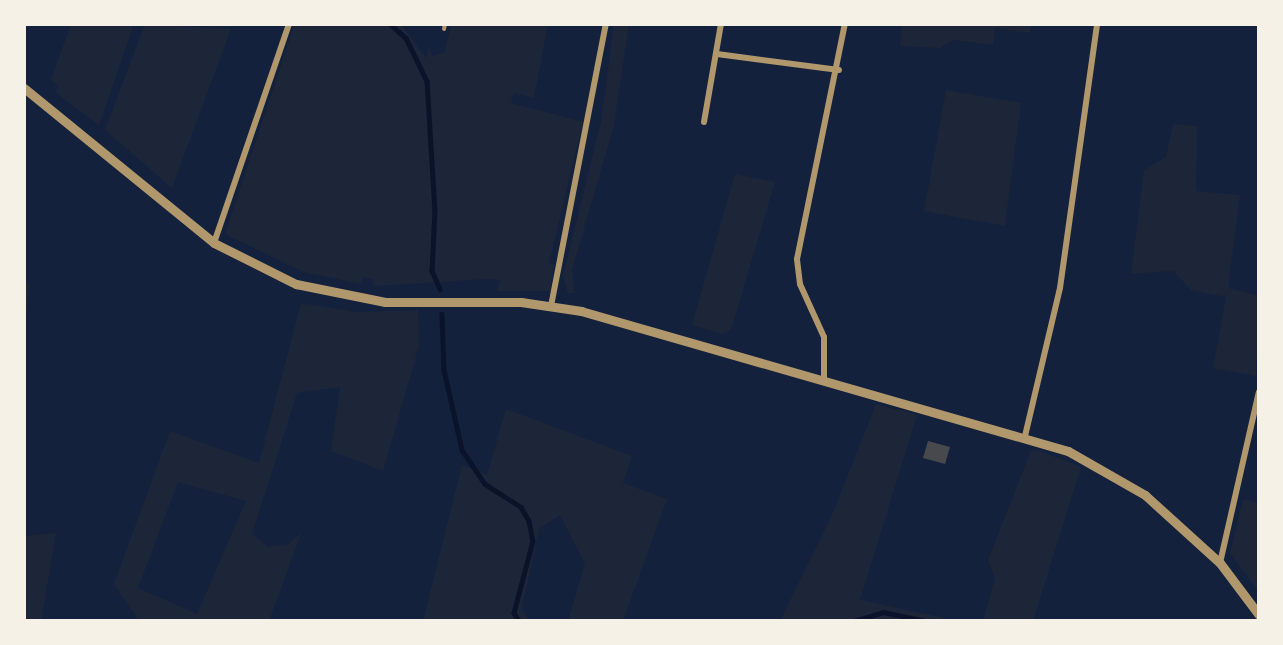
<!DOCTYPE html>
<html>
<head>
<meta charset="utf-8">
<style>
	body { margin:0 }
	#map { position:relative; width:1283px; height:645px; overflow:hidden; background:#14213d; font-family:"Alegreya Sans",sans-serif }
	div>[style] { position:absolute }
	.green>* { inset:0; background:#1d2539 }
	.stream>* { height:4.5px; margin:-2.25px; padding:0 2.25px; transform-origin:2.25px; border-radius:2.25px; background:#0b132b }
	.building>* { inset:0; background:#48494c }
	.service>* { height:4px; margin:-2px; padding:0 2px; transform-origin:2px; border-radius:2px; background:#b1986c }
	.minor>* { height:6px; margin:-3px; padding:0 3px; transform-origin:3px; border-radius:3px; background:#b1986c }
	.tertiary>* { height:9px; margin:-4.5px; padding:0 4.5px; transform-origin:4.5px; border-radius:4.5px; background:#b1986c }
	span { translate:-50% -50%; white-space:nowrap; text-align:center; line-height:1.15; -webkit-text-stroke:6px #f6f1e7; paint-order:stroke }
	.frame { position:absolute; inset:0; border:26px solid #f6f1e7; pointer-events:none }
</style>
</head>
<body>
<div id="map">
	<div class="green">
		<div style="clip-path:polygon(71px 24px,134px 24px,99px 125px,56px 93px,58px 86px,51px 80px)"></div>
		<div style="clip-path:polygon(145px 24px,231px 29px,172px 188px,105px 130px)"></div>
		<div style="clip-path:polygon(295px 24px,401px 24px,426px 58px,429px 47px,432px 56px,445px 52px,451px 24px,548px 24px,534px 98px,514px 93px,511px 103px,583px 122px,549px 263px,554px 264px,550px 291px,497px 291px,500px 280px,488px 279px,374px 286px,372px 279px,363px 277px,361px 284px,304px 272px,225px 234px)"></div>
		<div style="clip-path:polygon(614px 24px,629px 24px,614px 125px,572px 270px,574px 293px,568px 293px,563px 276px,601px 122px)"></div>
		<div style="clip-path:polygon(902px 24px,1031px 24px,1030px 33px,995px 28px,993px 45px,953px 40px,940px 48px,900px 46px)"></div>
		<div style="clip-path:polygon(946px 90px,1021px 103px,1005px 226px,924px 211px)"></div>
		<div style="clip-path:polygon(1173px 124px,1197px 126px,1196px 191px,1240px 195px,1228px 288px,1259px 296px,1256px 376px,1213px 368px,1226px 297px,1191px 290px,1173px 271px,1131px 274px,1144px 170px,1166px 157px)"></div>
		<div style="clip-path:polygon(735px 174px,775px 182px,731px 330px,721px 334px,692px 325px)"></div>
		<div style="clip-path:polygon(24px 277px,30px 285px,24px 330px)"></div>
		<div style="clip-path:polygon(evenodd,301px 303px,355px 312px,418px 310px,419px 346px,383px 471px,331px 451px,340px 387px,297px 393px,252px 534px,268px 547px,288px 544px,301px 533px,269px 621px,139px 621px,114px 584px,170px 431px,259px 463px,301px 303px,178px 482px,246px 501px,197px 614px,138px 588px,178px 482px)"></div>
		<div style="clip-path:polygon(876px 404px,917px 415px,860px 600px,958px 621px,780px 621px,832px 515px)"></div>
		<div style="clip-path:polygon(506px 409px,632px 456px,623px 483px,667px 499px,623px 621px,568px 621px,585px 564px,560px 515px,539px 529px,522px 608px,529px 621px,423px 621px,462px 465px,487px 475px)"></div>
		<div style="clip-path:polygon(1037px 450px,1081px 467px,1033px 621px,983px 621px,995px 578px,988px 560px,1031px 451px)"></div>
		<div style="clip-path:polygon(1243px 499px,1259px 503px,1259px 592px,1230px 553px)"></div>
		<div style="clip-path:polygon(56px 533px,41px 621px,24px 621px,24px 536px)"></div>
	</div>
	<div class="stream">
		<div style="left:390px;top:24px;width:21px;rotate:41deg"></div>
		<div style="left:406px;top:38px;width:48px;rotate:64deg"></div>
		<div style="left:427px;top:81px;width:129px;rotate:86.5deg"></div>
		<div style="left:435px;top:210px;width:61px;rotate:92.8deg"></div>
		<div style="left:432px;top:271px;width:20px;rotate:66deg"></div>
		<div style="left:442px;top:314px;width:56px;rotate:88deg"></div>
		<div style="left:444px;top:370px;width:82px;rotate:77.3deg"></div>
		<div style="left:462px;top:450px;width:41px;rotate:55.9deg"></div>
		<div style="left:485px;top:484px;width:43px;rotate:32.6deg"></div>
		<div style="left:521px;top:507px;width:16px;rotate:60deg"></div>
		<div style="left:529px;top:521px;width:20px;rotate:79deg"></div>
		<div style="left:533px;top:541px;width:74px;rotate:104.8deg"></div>
		<div style="left:514px;top:613px;width:9px;rotate:58deg"></div>
		<div style="left:854px;top:621px;width:30px;rotate:-17deg"></div>
		<div style="left:883px;top:612px;width:44px;rotate:11.8deg"></div>
	</div>
	<div class="building">
		<div style="clip-path:polygon(928px 441px,950px 447px,945px 464px,923px 458px)"></div>
	</div>
	<div class="service">
		<div style="left:444px;top:29px;width:5px;rotate:-79deg"></div>
	</div>
	<div class="minor">
		<div style="left:717px;top:54px;width:123px;rotate:7.5deg"></div>
		<div style="left:704px;top:122px;width:99px;rotate:-80.2deg"></div>
		<div style="left:214px;top:243px;width:231px;rotate:-71.1deg"></div>
		<div style="left:551px;top:306px;width:287px;rotate:-79deg"></div>
		<div style="left:824px;top:380px;width:43px;rotate:-90deg"></div>
		<div style="left:824px;top:337px;width:58px;rotate:-114.4deg"></div>
		<div style="left:800px;top:284px;width:25px;rotate:-97deg"></div>
		<div style="left:797px;top:259px;width:240px;rotate:-78.5deg"></div>
		<div style="left:1025px;top:436px;width:152px;rotate:-76.7deg"></div>
		<div style="left:1060px;top:288px;width:267px;rotate:-82deg"></div>
		<div style="left:1220px;top:563px;width:175px;rotate:-77.2deg"></div>
	</div>
	<div class="tertiary">
		<div style="left:24px;top:88px;width:245px;rotate:39.2deg"></div>
		<div style="left:214px;top:243px;width:92px;rotate:26.6deg"></div>
		<div style="left:296px;top:284px;width:91px;rotate:11.4deg"></div>
		<div style="left:385px;top:302px;width:136px"></div>
		<div style="left:521px;top:302px;width:61px;rotate:8.5deg"></div>
		<div style="left:581px;top:311px;width:507px;rotate:16.04deg"></div>
		<div style="left:1068px;top:451px;width:89px;rotate:29.7deg"></div>
		<div style="left:1145px;top:495px;width:101px;rotate:42.2deg"></div>
		<div style="left:1220px;top:563px;width:65px;rotate:53.1deg"></div>
	</div>
	<div class="frame"></div>
</div>
</body>
</html>
